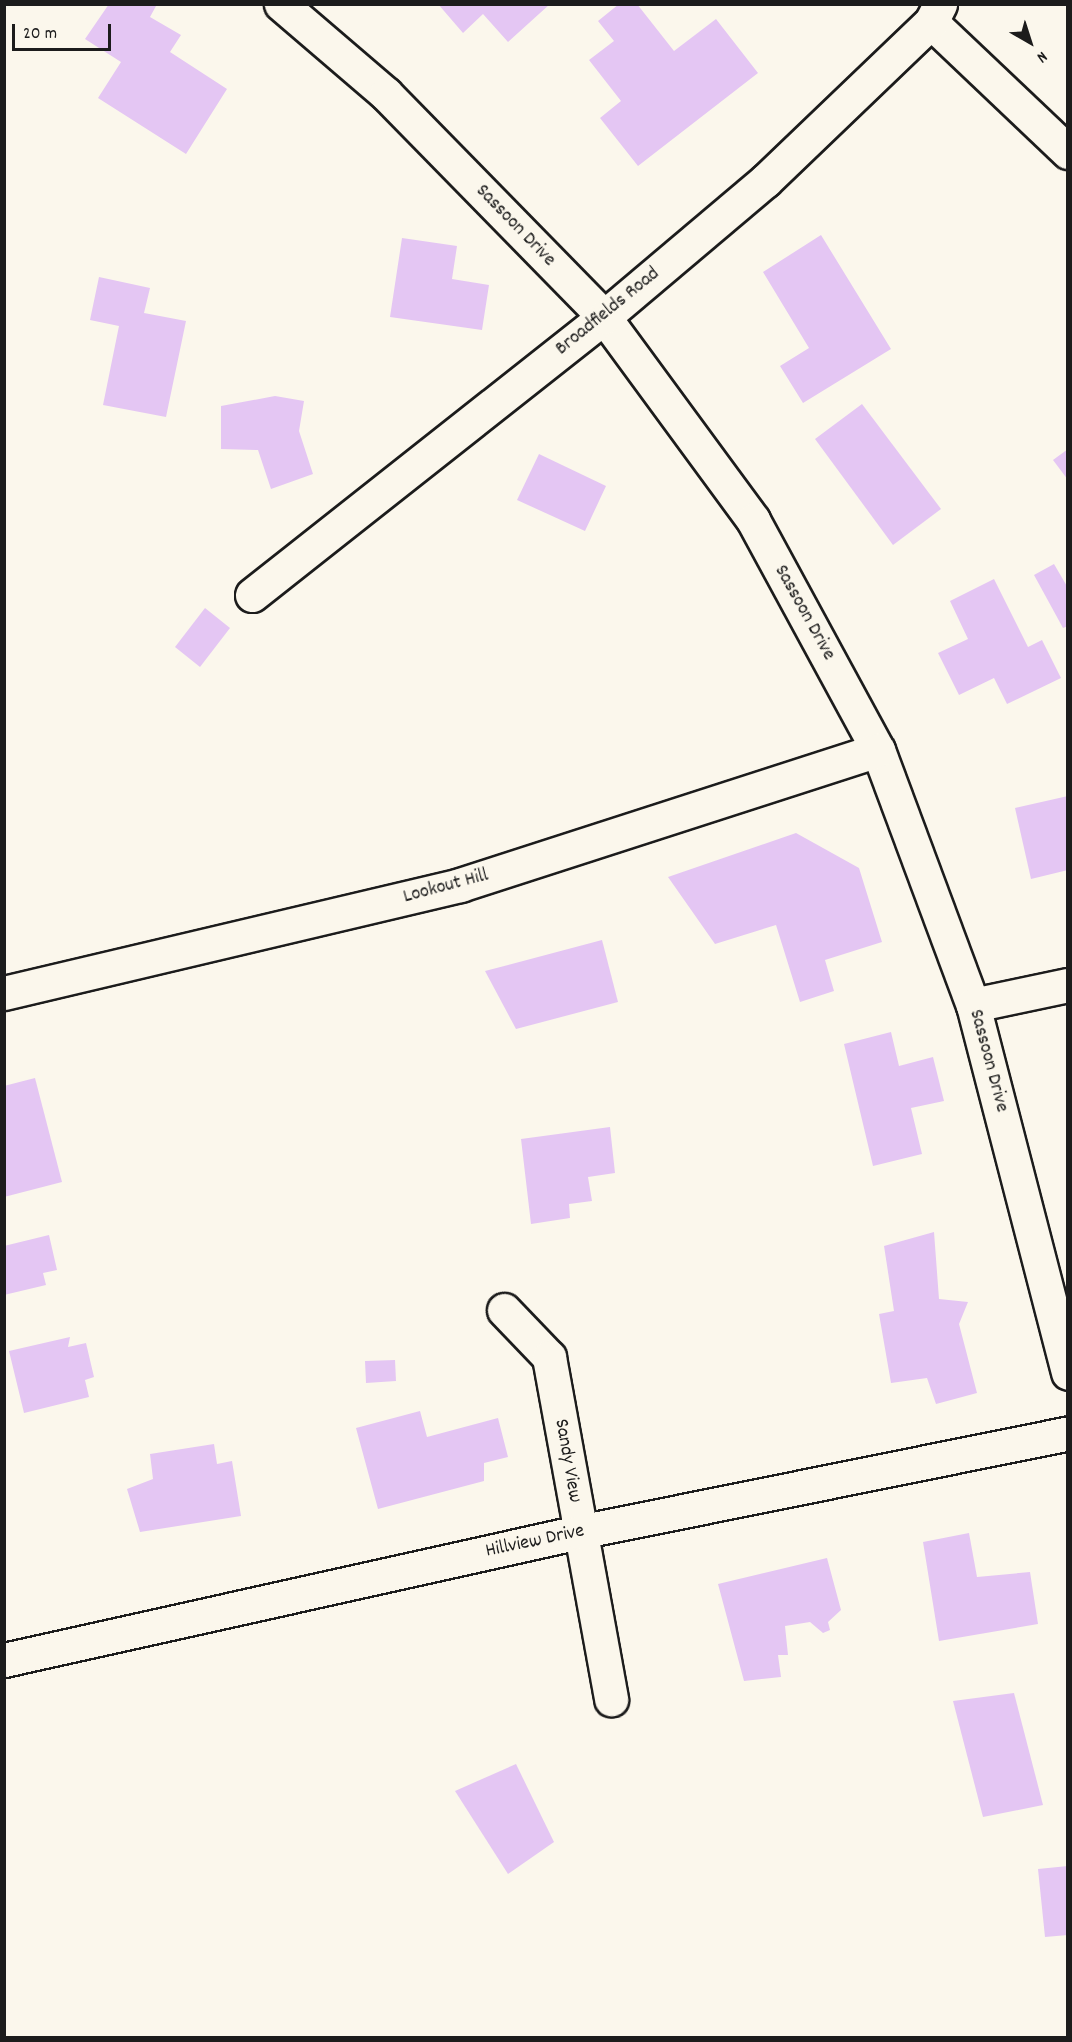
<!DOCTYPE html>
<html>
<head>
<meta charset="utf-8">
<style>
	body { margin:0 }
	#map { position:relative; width:1072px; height:2042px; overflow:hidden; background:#fbf7ec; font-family:Dekko,sans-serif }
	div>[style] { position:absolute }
	.building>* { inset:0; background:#e4c6f3 }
	.roads { filter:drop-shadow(2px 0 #1c1c1c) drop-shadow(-2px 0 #1c1c1c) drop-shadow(0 2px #1c1c1c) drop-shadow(0 -2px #1c1c1c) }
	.street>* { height:33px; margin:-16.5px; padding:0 16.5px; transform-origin:16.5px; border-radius:16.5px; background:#fbf7ec }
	span { translate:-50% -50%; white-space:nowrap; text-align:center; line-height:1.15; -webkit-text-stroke:4.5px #fbf7ec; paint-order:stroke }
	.street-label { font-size:20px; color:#1c1c1c }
	.frame { position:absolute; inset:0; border:6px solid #1c1c1c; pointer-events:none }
	.north { position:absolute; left:1000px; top:12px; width:60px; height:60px; -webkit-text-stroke:4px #fbf7ec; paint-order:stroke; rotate:141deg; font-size:16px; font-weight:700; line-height:24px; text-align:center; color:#1c1c1c }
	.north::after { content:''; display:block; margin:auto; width:21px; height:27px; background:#1c1c1c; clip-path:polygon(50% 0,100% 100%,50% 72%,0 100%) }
	.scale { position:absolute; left:12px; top:24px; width:99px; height:27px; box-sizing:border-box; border:3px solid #1c1c1c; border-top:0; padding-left:8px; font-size:18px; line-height:21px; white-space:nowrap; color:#1c1c1c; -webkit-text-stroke:4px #fbf7ec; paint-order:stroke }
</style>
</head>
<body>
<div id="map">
	<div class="building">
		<div style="clip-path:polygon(109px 4px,156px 6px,150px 17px,181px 35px,170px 52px,227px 89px,186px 154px,98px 98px,121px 62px,85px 39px)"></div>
		<div style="clip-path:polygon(438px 4px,550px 4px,508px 42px,483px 14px,463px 33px)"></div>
		<div style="clip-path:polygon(619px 4px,637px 4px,674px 51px,716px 19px,758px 73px,638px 166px,600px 118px,621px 101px,589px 60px,614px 41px,598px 21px)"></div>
		<div style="clip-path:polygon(821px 235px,891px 349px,803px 403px,780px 366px,809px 348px,763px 272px)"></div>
		<div style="clip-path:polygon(402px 238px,457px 246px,452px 279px,489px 285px,482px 330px,390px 317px)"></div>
		<div style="clip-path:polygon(99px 277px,150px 288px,144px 313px,186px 321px,166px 417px,103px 405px,119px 326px,90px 320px)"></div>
		<div style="clip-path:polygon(275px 396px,304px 401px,299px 431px,313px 474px,271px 489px,258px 450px,221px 449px,221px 406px)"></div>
		<div style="clip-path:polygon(862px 404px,941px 509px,893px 545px,815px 439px)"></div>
		<div style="clip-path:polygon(1068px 449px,1068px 480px,1053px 460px)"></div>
		<div style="clip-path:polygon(539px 454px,606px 486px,585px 531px,517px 500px)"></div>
		<div style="clip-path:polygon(1054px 564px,1068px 588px,1068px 626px,1063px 628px,1034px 575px)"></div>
		<div style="clip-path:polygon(994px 579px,1028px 647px,1042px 640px,1061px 678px,1007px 704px,994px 678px,959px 695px,938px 653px,968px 639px,950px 601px)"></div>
		<div style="clip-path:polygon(205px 608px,230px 628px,200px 667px,175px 647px)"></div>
		<div style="clip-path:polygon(1068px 796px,1068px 870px,1031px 879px,1015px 808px)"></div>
		<div style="clip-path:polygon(796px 833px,859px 868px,882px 942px,825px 960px,834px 991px,800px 1002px,776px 925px,715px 944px,668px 877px)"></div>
		<div style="clip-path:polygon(602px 940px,618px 1002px,516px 1029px,485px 971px)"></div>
		<div style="clip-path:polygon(891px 1032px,899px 1066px,933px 1057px,944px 1101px,911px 1108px,922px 1154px,873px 1166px,844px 1044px)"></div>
		<div style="clip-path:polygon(35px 1078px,62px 1182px,4px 1197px,4px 1086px)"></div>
		<div style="clip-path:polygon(610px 1127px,615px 1173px,588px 1177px,592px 1201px,569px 1204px,570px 1218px,531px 1224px,521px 1139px)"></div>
		<div style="clip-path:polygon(934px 1232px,939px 1299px,968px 1302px,959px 1324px,977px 1393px,936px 1404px,927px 1378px,891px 1383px,879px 1314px,894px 1311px,884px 1246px)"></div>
		<div style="clip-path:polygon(49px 1235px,57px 1270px,43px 1273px,46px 1285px,4px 1295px,4px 1246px)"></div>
		<div style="clip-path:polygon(70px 1337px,68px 1347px,86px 1343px,94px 1377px,85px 1380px,89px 1397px,24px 1413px,9px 1351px)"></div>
		<div style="clip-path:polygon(395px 1360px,396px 1381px,366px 1383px,365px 1361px)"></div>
		<div style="clip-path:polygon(420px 1411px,427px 1437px,498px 1418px,508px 1457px,484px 1463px,484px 1481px,378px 1509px,356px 1428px)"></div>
		<div style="clip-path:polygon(214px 1444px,217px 1464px,232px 1461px,241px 1516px,140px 1532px,127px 1489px,153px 1479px,150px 1454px)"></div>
		<div style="clip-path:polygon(969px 1533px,977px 1577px,1030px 1572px,1038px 1624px,939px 1641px,923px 1542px)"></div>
		<div style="clip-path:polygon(827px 1558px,841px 1610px,828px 1622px,830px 1630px,823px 1633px,810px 1622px,785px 1626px,788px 1655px,778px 1655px,781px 1677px,744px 1681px,718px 1584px)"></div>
		<div style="clip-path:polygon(1014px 1693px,1043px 1805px,983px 1817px,953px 1701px)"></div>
		<div style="clip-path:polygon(516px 1764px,554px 1842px,508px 1874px,455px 1791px)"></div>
		<div style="clip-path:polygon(1068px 1866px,1068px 1935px,1045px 1937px,1038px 1869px)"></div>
	</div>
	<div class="roads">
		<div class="street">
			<div style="left:281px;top:4px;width:138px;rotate:40.6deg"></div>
			<div style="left:386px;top:94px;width:312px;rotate:45.6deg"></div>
			<div style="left:604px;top:317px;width:252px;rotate:53.7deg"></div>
			<div style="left:753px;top:520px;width:262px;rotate:61.5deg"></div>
			<div style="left:878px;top:750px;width:272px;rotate:69.6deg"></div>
			<div style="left:973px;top:1005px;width:380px;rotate:75.5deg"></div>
			<div style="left:931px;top:22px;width:189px;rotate:43.5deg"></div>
			<div style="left:252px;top:595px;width:449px;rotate:-38.3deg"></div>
			<div style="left:604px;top:317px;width:211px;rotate:-40.2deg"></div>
			<div style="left:765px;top:181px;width:230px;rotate:-43.8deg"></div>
			<div style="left:931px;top:22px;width:20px;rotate:-63deg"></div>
			<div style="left:4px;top:993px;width:469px;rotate:-13.3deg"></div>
			<div style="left:460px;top:885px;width:439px;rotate:-17.9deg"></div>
			<div style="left:973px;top:1005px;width:97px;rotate:-11.9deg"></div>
			<div style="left:504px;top:1310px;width:65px;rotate:46.2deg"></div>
			<div style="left:549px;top:1357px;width:348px;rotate:79.7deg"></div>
			<div style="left:4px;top:1660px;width:589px;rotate:-12.55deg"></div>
			<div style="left:579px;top:1532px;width:499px;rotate:-11.4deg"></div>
		</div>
	</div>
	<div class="street-label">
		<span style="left:515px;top:226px;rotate:46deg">Sassoon Drive</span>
		<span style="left:608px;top:312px;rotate:-39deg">Broadfields Road</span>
		<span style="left:804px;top:613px;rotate:61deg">Sassoon Drive</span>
		<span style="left:446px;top:887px;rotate:-15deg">Lookout Hill</span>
		<span style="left:988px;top:1061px;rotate:75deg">Sassoon Drive</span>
		<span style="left:567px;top:1461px;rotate:80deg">Sandy View</span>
		<span style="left:535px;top:1542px;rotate:-12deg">Hillview Drive</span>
	</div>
	<div class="frame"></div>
	<div class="north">N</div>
	<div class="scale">20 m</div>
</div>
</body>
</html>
